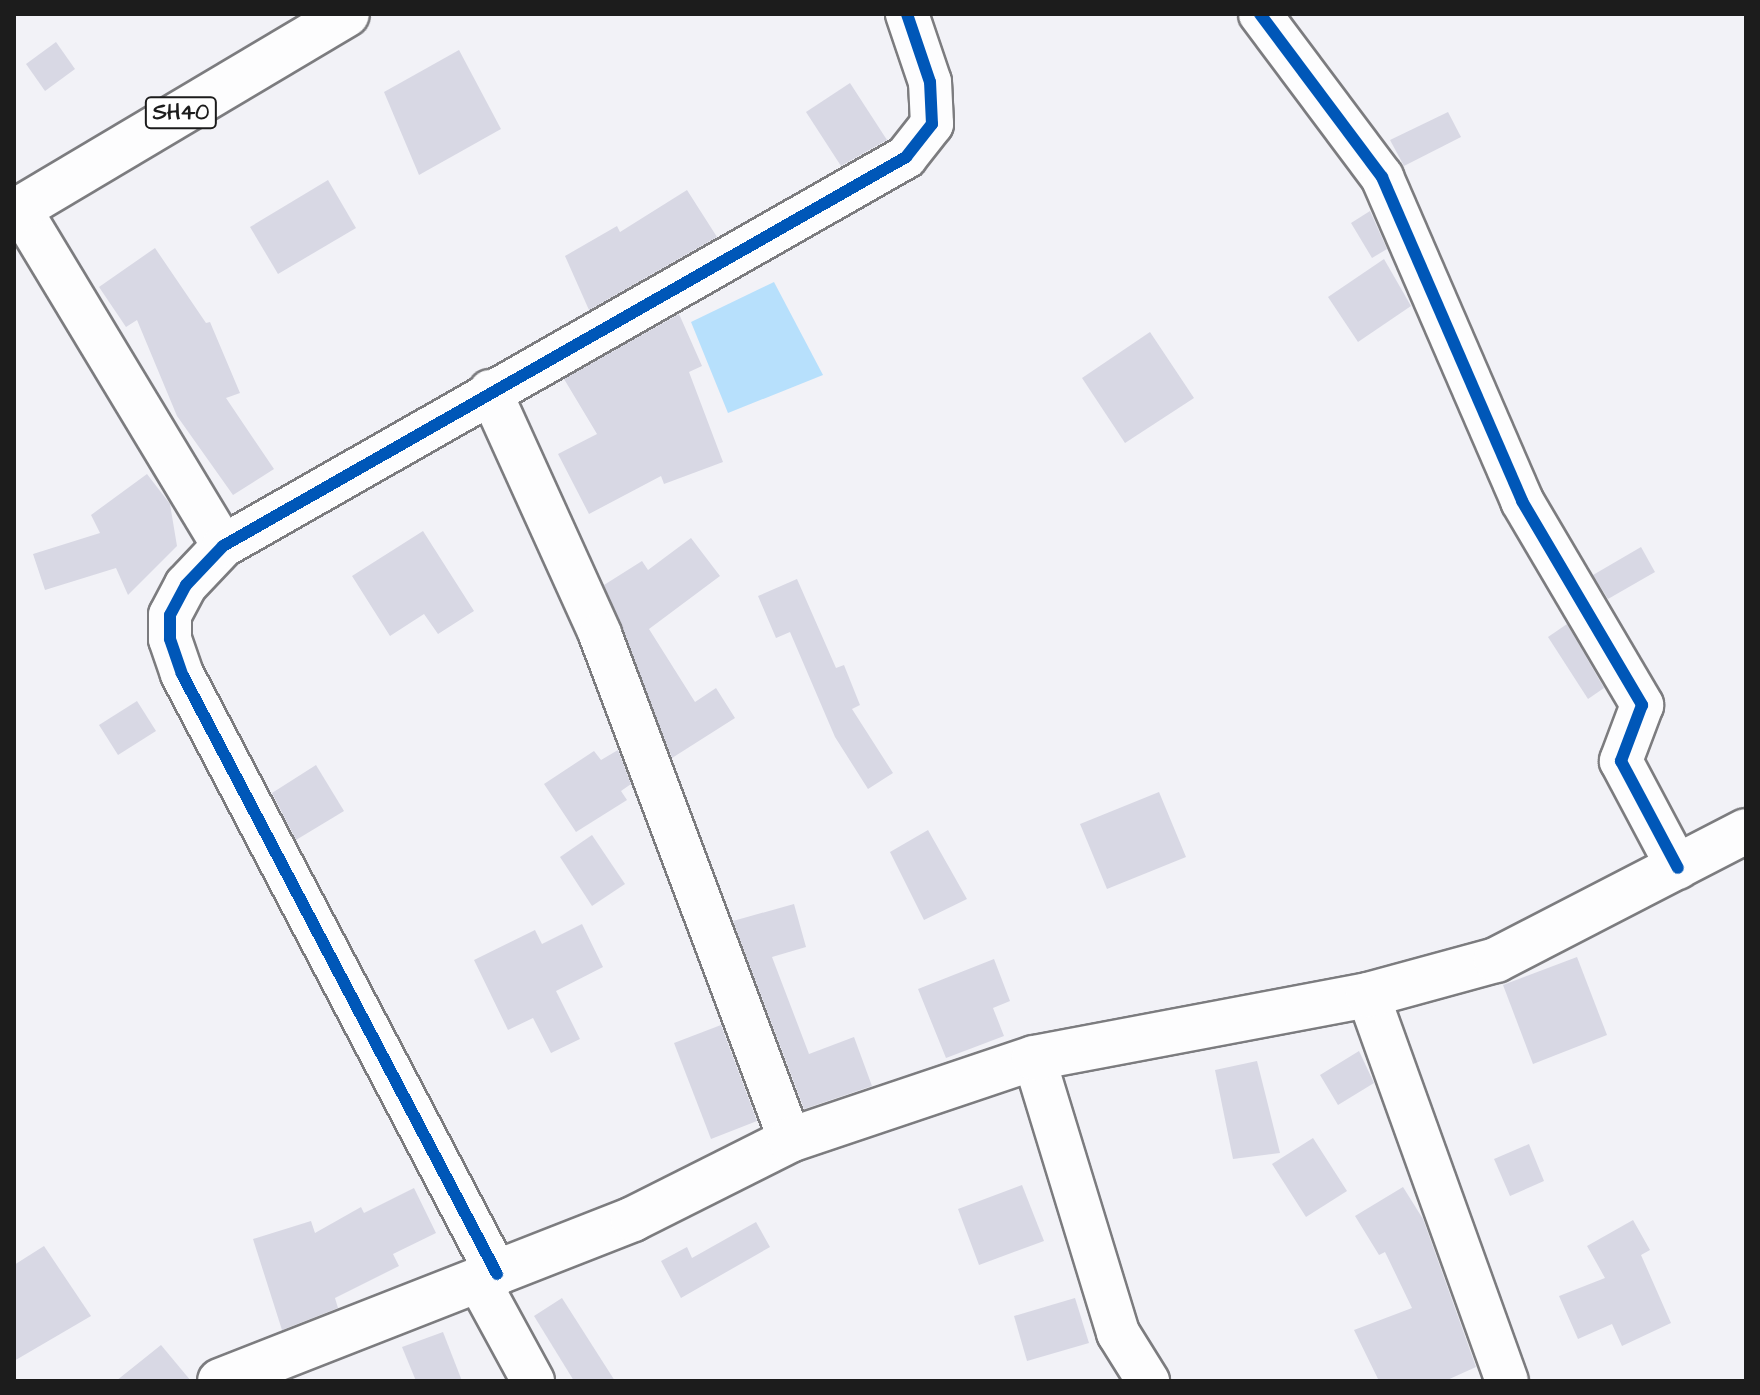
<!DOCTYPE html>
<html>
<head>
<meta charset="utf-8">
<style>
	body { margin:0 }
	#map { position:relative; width:1760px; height:1395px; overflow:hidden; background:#f2f2f7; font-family:"Architects Daughter",sans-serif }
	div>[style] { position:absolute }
	.water>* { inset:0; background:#b7e0fc }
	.building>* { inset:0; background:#d8d8e4 }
	.roads { filter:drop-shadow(2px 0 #7c7c7f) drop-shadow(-2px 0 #7c7c7f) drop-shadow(0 2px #7c7c7f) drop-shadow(0 -2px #7c7c7f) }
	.minor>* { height:42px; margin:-21px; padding:0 21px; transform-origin:21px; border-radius:21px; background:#fdfdfe }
	.major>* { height:44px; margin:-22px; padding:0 22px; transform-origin:22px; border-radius:22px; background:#fdfdfe }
	.cycleway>* { height:12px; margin:-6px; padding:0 6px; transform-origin:6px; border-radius:6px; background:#0057b8 }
	span { translate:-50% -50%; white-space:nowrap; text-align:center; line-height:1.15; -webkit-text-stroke:6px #fff; paint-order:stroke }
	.shield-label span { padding:2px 6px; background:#fff; border:2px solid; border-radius:6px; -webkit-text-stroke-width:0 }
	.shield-label { font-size:22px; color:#1c1c1c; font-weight:700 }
	.frame { position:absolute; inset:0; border:16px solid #1c1c1c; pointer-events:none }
</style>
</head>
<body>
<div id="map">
	<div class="water">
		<div style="clip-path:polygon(774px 282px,823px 375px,728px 413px,691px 322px)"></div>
	</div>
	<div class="building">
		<div style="clip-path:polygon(56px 42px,75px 69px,45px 91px,26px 64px)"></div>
		<div style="clip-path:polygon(459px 50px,501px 129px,419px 175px,384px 92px)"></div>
		<div style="clip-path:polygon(850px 83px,887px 140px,841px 166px,806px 112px)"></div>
		<div style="clip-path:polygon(1448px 112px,1461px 137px,1404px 166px,1390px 140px)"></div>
		<div style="clip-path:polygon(328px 180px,356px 228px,278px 274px,250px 227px)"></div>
		<div style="clip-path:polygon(687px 190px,717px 237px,589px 310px,565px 256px,617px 226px,620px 232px)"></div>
		<div style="clip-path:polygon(1370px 211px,1387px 249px,1372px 258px,1351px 223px)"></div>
		<div style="clip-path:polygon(155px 248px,206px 323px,210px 322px,240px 393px,226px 398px,274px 469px,233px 495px,177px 416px,137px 320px,126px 327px,99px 287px)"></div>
		<div style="clip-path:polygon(1384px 259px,1411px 306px,1358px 342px,1328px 297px)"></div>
		<div style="clip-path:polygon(679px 314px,702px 366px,689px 372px,723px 462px,664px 484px,661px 476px,589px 514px,558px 454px,597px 434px,564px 379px)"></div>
		<div style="clip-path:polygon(1150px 332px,1194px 398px,1125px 443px,1082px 378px)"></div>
		<div style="clip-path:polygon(147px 474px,170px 504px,177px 546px,128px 595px,116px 568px,45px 590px,33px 554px,100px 533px,91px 515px)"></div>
		<div style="clip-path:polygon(423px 531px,474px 611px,438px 634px,424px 614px,390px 636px,352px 576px)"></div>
		<div style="clip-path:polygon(691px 538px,720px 576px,649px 629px,695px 702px,716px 688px,735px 718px,672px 758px,604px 585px,642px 561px,648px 570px)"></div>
		<div style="clip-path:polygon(1641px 547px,1655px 572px,1608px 599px,1593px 575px)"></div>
		<div style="clip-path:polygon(797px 579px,836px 668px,844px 665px,860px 705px,852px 709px,893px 773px,868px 789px,835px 737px,790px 632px,776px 638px,758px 596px)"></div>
		<div style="clip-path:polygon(1567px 624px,1604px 688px,1588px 699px,1548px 637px)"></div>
		<div style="clip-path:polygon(137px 701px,156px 731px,118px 755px,99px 725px)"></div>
		<div style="clip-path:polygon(618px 750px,631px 784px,621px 791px,627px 800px,576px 832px,544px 784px,594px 751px,601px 760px)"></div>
		<div style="clip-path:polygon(316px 765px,344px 811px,296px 840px,272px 793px)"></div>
		<div style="clip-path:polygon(1159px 792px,1186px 857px,1107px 889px,1080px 824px)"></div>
		<div style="clip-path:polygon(928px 830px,967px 899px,924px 920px,890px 852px)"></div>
		<div style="clip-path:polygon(592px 835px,625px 884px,592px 906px,560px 857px)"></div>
		<div style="clip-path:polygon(794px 904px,806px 947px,772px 957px,809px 1054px,854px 1037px,872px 1086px,804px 1109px,733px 921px)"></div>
		<div style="clip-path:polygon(582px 924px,603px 967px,556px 991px,580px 1039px,551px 1053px,533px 1018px,508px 1030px,474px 960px,535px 930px,542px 944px)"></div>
		<div style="clip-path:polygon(1577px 957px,1607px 1035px,1533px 1064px,1503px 985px)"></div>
		<div style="clip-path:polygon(994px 959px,1010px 1001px,993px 1008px,1004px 1036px,946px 1058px,918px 989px)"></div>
		<div style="clip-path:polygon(721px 1025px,757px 1121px,711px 1139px,674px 1043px)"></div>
		<div style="clip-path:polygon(1359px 1051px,1374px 1083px,1338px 1105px,1320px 1075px)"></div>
		<div style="clip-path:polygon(1257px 1061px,1280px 1153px,1233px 1159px,1215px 1070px)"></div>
		<div style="clip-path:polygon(1313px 1138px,1347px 1191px,1306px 1217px,1272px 1164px)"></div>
		<div style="clip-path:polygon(1529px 1144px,1544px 1181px,1510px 1196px,1494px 1159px)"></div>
		<div style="clip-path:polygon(1022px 1185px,1044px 1241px,979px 1265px,958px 1209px)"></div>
		<div style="clip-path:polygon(1403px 1187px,1423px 1219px,1476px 1367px,1445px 1381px,1379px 1381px,1354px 1330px,1412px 1308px,1385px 1252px,1379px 1255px,1355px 1216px)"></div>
		<div style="clip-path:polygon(414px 1188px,436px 1233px,393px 1254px,399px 1266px,335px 1298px,338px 1308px,282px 1330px,253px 1239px,311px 1221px,315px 1233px,361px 1207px,364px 1213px)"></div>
		<div style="clip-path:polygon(1633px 1220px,1650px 1250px,1641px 1255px,1671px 1323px,1622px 1346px,1612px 1324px,1578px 1339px,1559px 1296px,1605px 1278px,1587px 1246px)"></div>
		<div style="clip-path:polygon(756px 1222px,770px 1247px,681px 1298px,661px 1261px,687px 1247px,692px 1258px)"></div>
		<div style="clip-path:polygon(44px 1246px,91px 1316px,14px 1361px,14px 1265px)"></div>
		<div style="clip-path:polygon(562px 1298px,615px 1381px,574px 1381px,534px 1316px)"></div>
		<div style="clip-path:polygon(1075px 1298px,1089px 1343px,1027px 1361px,1014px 1316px)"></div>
		<div style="clip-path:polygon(443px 1332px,462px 1381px,416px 1381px,402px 1347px)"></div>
		<div style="clip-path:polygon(161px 1345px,191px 1381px,116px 1381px)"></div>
	</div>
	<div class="roads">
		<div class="minor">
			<div style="left:1260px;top:14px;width:204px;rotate:53.2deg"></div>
			<div style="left:1382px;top:177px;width:353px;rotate:66.6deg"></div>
			<div style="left:1522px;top:501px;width:237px;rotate:59.5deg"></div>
			<div style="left:1642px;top:705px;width:60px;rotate:110.6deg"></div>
			<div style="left:1621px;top:761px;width:121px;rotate:62deg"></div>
			<div style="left:20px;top:209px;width:393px;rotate:58.9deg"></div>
			<div style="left:490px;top:391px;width:267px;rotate:65.6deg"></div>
			<div style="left:600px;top:634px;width:540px;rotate:69.42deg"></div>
			<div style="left:1368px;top:995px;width:410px;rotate:70.2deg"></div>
			<div style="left:1034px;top:1058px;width:288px;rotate:73deg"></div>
			<div style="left:1118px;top:1333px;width:57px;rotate:58deg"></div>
			<div style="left:497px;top:1274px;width:678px;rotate:-117.7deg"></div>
			<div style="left:182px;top:674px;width:37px;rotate:-109deg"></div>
			<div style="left:170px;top:639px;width:24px;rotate:-90deg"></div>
			<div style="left:170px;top:615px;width:34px;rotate:-62deg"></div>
			<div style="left:186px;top:585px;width:54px;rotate:-46.5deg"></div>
			<div style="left:223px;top:546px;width:786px;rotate:-29.66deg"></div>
			<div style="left:906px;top:157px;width:42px;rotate:-51.8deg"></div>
			<div style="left:932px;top:124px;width:42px;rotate:-92.7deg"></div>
			<div style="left:930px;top:82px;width:72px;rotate:-108.7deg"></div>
			<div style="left:478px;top:1280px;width:115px;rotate:61.4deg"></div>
		</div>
		<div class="major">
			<div style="left:14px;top:212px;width:387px;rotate:-30.7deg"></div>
			<div style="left:220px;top:1381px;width:444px;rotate:-21.4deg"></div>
			<div style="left:633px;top:1219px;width:176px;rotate:-26.7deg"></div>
			<div style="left:790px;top:1140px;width:257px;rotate:-18.6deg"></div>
			<div style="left:1034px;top:1058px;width:340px;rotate:-10.7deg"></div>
			<div style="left:1368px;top:995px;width:133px;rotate:-15.3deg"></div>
			<div style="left:1496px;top:960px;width:281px;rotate:-27.3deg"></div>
		</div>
	</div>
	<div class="cycleway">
		<div style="left:1260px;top:14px;width:204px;rotate:53.2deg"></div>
		<div style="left:1382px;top:177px;width:353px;rotate:66.6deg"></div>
		<div style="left:1522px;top:501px;width:237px;rotate:59.5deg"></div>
		<div style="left:1642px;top:705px;width:60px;rotate:110.6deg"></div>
		<div style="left:1621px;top:761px;width:121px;rotate:62deg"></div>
		<div style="left:497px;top:1274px;width:678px;rotate:-117.7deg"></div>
		<div style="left:182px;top:674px;width:37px;rotate:-109deg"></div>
		<div style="left:170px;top:639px;width:24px;rotate:-90deg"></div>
		<div style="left:170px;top:615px;width:34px;rotate:-62deg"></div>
		<div style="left:186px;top:585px;width:54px;rotate:-46.5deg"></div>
		<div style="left:223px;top:546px;width:786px;rotate:-29.66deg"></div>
		<div style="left:906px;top:157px;width:42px;rotate:-51.8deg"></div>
		<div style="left:932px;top:124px;width:42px;rotate:-92.7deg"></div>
		<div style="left:930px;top:82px;width:72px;rotate:-108.7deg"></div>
	</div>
	<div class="shield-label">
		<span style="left:181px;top:113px">SH40</span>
	</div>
	<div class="frame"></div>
</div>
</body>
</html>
